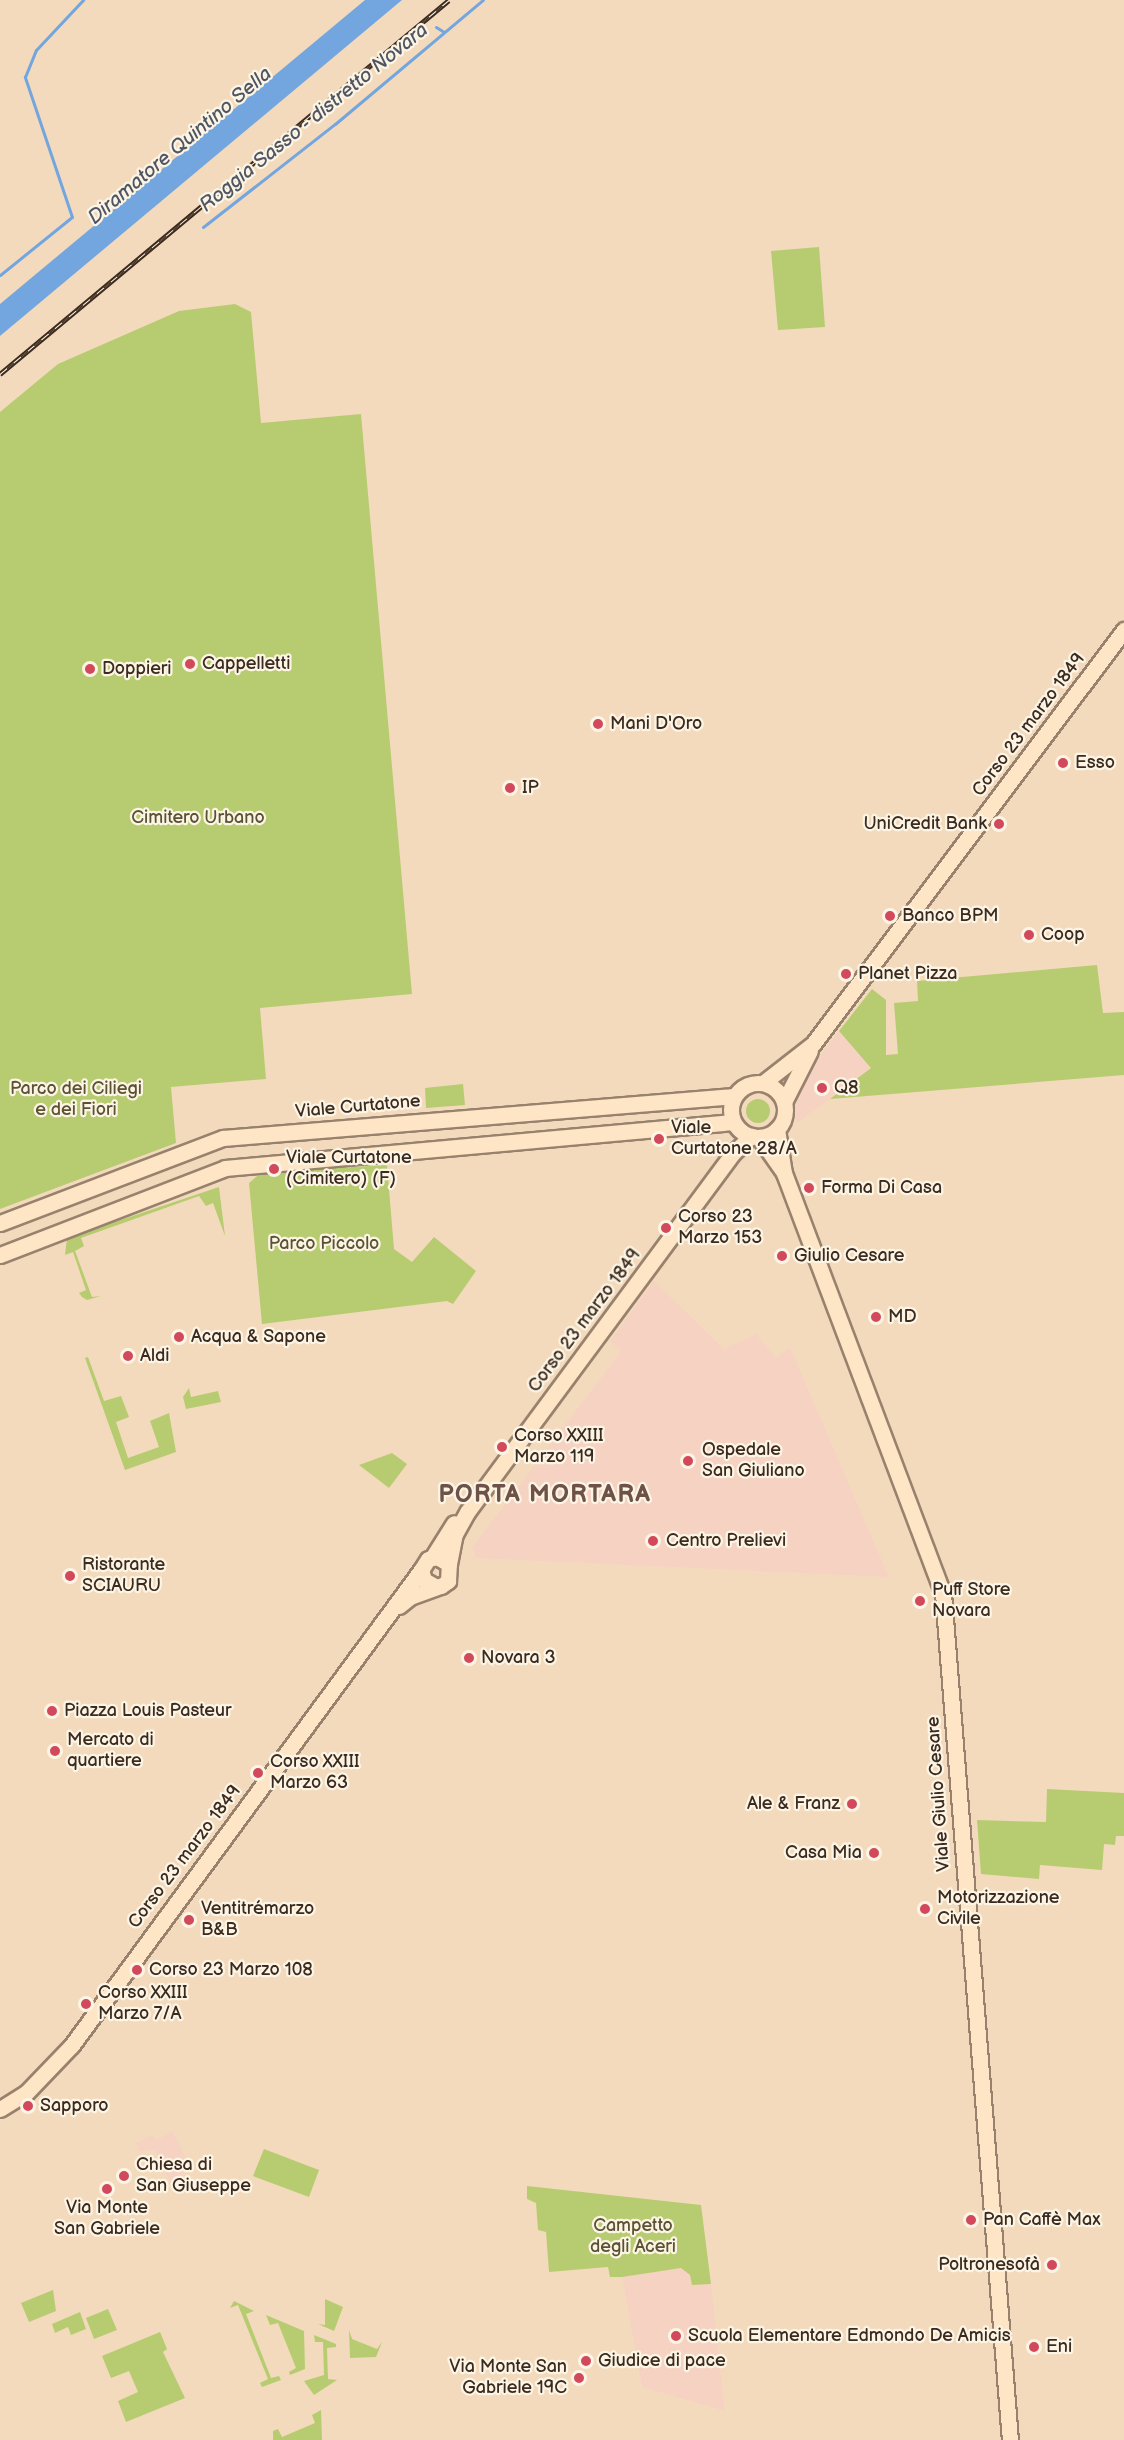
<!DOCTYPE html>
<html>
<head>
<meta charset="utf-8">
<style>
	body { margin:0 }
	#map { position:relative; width:1124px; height:2440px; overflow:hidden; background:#f4dabc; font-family:"Balsamiq Sans",sans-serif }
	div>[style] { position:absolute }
	.built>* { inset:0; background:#f6d2c3 }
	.green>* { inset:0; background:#b7cc70 }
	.round { border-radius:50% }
	.water>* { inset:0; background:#73a6df }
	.stream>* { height:3px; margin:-1.5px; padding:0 1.5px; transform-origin:1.5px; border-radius:1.5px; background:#73a6df }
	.roads { filter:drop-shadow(2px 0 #98826d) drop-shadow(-2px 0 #98826d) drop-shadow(0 2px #98826d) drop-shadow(0 -2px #98826d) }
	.secondary>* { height:15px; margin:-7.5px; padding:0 7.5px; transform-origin:7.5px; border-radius:7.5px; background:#fde5c5 }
	.secondary>.ring { margin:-7.5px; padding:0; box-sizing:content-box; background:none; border:15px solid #fde5c5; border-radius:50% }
	.rail>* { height:5px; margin-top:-2.5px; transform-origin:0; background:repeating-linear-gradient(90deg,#fcf5e5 0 9px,#3b2a1e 0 18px); box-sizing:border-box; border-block:2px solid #3b2a1e }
	.dots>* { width:16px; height:16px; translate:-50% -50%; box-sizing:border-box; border:3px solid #fcf5e5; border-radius:50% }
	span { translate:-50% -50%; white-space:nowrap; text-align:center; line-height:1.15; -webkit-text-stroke:4.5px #fcf5e5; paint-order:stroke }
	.poi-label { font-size:18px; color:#3b2a1e }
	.left { translate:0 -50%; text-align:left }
	.right { translate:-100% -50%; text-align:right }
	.street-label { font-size:18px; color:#3b2a1e }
	.park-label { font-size:18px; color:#5a5232 }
	.water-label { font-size:20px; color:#4f5562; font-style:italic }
	.district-label { font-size:24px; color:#6f5247; font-weight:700; letter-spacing:1.5px }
</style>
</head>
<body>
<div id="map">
	<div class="built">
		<div style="clip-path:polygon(839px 1031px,872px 1068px,797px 1123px,794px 1102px,804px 1077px)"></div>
		<div style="clip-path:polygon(654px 1281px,724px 1349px,756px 1334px,776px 1358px,790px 1347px,889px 1577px,476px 1558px,472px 1548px,621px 1351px,610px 1341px)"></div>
		<div style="clip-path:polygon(173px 2131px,191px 2169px,182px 2173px,184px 2178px,171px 2184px,155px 2150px,139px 2151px,136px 2143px,153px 2135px,156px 2140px)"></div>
		<div style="clip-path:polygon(681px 2268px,690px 2275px,692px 2285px,711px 2284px,725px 2411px,642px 2387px,622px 2277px)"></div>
	</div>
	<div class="green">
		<div style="clip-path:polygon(819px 247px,825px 327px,778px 330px,771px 251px)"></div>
		<div style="clip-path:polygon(235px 304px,251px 312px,261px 423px,361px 414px,412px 994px,260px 1008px,266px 1079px,171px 1087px,176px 1143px,0 1209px,0 412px,58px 364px,179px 311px)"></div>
		<div style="clip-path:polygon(1097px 965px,1103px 1013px,1124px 1012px,1124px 1075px,830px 1099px,871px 1068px,839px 1031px,872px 989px,886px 1000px,886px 1055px,898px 1054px,894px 1003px,918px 1001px,917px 981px)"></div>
		<div style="clip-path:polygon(463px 1084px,465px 1105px,426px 1108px,425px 1088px)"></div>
		<div class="round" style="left:746px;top:1099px;width:24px;height:24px"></div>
		<div style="clip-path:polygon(387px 1165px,394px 1249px,412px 1262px,434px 1237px,476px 1271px,453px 1304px,447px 1301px,262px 1324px,249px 1183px,262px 1172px)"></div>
		<div style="clip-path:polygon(219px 1187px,225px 1236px,213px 1203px,206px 1206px,199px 1196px,81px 1238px,84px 1246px,75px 1251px,92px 1297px,101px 1296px,87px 1300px,82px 1297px,79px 1293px,86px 1290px,73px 1252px,65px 1255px,67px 1238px)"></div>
		<div style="clip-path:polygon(88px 1357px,104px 1401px,121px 1396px,129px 1417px,116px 1422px,128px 1458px,159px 1447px,150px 1421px,169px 1413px,176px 1452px,125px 1470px,85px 1358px)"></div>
		<div style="clip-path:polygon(189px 1388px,191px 1397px,218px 1391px,221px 1402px,186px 1409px,183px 1397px)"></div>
		<div style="clip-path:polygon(392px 1453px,407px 1464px,389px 1488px,359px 1465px)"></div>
		<div style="clip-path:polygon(1047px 1789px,1124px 1793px,1124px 1836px,1116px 1836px,1115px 1845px,1104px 1844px,1102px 1870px,1040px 1865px,1039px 1879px,981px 1874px,977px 1820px,1046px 1822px)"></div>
		<div style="clip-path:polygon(264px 2149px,319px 2170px,309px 2197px,253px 2176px)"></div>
		<div style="clip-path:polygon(527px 2186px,701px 2205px,711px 2284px,692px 2285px,690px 2275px,681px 2268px,622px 2277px,610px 2277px,608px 2267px,549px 2272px,546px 2232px,538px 2230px,536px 2203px,527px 2199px)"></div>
		<div style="clip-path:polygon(53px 2290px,56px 2311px,29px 2322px,21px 2303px)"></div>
		<div style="clip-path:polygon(325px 2299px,343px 2307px,334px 2331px,318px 2324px,325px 2325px)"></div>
		<div style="clip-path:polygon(234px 2301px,254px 2311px,246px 2314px,271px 2378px,279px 2376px,281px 2380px,262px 2387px,260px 2383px,268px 2379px,238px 2305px,230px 2308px)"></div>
		<div style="clip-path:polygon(108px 2309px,117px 2330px,94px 2339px,86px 2318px)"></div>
		<div style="clip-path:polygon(80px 2312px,86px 2329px,71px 2335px,68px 2327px,55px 2333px,52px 2324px)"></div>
		<div style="clip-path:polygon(266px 2315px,304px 2331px,305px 2369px,290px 2375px,289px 2372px,296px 2368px,278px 2323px,270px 2325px)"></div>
		<div style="clip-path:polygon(349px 2330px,352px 2339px,377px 2349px,382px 2342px,376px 2357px,350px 2358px)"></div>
		<div style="clip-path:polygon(160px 2332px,167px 2349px,163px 2352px,185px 2398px,126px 2422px,118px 2401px,138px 2392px,129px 2371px,111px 2378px,102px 2356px)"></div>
		<div style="clip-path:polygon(314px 2335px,336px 2344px,336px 2347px,327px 2348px,328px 2379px,337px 2380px,314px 2395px,304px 2381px,324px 2375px,323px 2342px,315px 2342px)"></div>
		<div style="clip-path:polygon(321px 2410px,322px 2440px,273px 2440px,273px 2431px,278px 2429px,282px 2437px,315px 2423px,312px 2415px)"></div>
	</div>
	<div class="water">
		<div style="clip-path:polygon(365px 0,402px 0,0 336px,0 304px)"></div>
	</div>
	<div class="stream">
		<div style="left:436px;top:27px;width:9px;rotate:32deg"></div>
		<div style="left:203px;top:227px;width:167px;rotate:-38deg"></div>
		<div style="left:335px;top:124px;width:193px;rotate:-40deg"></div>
		<div style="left:0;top:275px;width:92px;rotate:-38.9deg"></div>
		<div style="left:72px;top:217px;width:148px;rotate:-108.6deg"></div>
		<div style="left:25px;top:77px;width:29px;rotate:-68deg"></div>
		<div style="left:36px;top:50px;width:69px;rotate:-46.8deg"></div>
	</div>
	<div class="roads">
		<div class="secondary">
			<div class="ring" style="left:731px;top:1083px;width:39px;height:39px"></div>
			<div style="left:763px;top:1083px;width:63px;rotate:-38deg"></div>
			<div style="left:813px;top:1044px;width:518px;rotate:-53.09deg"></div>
			<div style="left:784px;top:1102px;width:57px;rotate:-63deg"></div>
			<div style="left:777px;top:1129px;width:45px;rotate:81deg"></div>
			<div style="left:784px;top:1173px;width:449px;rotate:69.3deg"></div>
			<div style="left:943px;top:1593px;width:850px;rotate:85.48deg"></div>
			<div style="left:759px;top:1137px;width:39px;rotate:55deg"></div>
			<div style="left:0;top:1223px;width:239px;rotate:-20.9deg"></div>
			<div style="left:223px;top:1138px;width:513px;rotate:-4.7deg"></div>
			<div style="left:0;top:1255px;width:241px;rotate:-21.1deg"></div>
			<div style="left:225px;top:1168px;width:510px;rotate:-5.17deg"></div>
			<div style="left:432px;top:1558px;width:41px;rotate:-57.8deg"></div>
			<div style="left:449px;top:1564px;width:31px;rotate:-79deg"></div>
			<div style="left:455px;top:1534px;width:26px;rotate:-61deg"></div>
			<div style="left:468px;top:1511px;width:445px;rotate:-53.5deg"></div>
			<div style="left:733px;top:1153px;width:25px;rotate:-43deg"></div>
			<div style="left:399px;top:1606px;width:14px;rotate:-39deg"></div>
			<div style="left:410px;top:1597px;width:33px;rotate:-20deg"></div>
			<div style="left:441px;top:1586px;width:9px;rotate:-36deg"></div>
			<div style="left:448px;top:1581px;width:17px;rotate:-87deg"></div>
			<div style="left:449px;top:1564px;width:14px;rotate:-150deg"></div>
			<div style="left:437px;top:1557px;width:9px;rotate:167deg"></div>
			<div style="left:428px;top:1559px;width:13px;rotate:122deg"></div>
			<div style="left:421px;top:1570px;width:10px;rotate:73deg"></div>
			<div style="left:424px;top:1580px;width:13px;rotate:29deg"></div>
			<div style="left:0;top:2109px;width:31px;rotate:-32deg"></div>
			<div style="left:26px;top:2093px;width:66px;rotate:-46.2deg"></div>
			<div style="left:72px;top:2045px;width:589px;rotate:-53.69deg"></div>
		</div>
	</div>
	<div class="rail">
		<div style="left:0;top:374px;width:584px;rotate:-39.79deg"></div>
	</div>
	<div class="dots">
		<div style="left:190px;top:664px;background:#d1495b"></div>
		<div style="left:90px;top:669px;background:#d1495b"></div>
		<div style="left:598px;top:724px;background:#d1495b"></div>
		<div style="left:1063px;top:763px;background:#d1495b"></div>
		<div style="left:510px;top:788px;background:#d1495b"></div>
		<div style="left:999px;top:824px;background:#d1495b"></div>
		<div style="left:890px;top:916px;background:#d1495b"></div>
		<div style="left:1029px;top:935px;background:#d1495b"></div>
		<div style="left:846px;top:974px;background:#d1495b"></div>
		<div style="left:822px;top:1088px;background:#d1495b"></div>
		<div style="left:659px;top:1139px;background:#d1495b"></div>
		<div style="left:274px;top:1169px;background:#d1495b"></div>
		<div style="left:809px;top:1188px;background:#d1495b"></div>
		<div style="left:666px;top:1228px;background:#d1495b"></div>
		<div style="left:782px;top:1256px;background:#d1495b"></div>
		<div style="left:876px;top:1317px;background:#d1495b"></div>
		<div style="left:179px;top:1337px;background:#d1495b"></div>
		<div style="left:128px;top:1356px;background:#d1495b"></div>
		<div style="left:502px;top:1447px;background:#d1495b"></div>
		<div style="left:688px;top:1461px;background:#d1495b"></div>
		<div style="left:653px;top:1541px;background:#d1495b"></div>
		<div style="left:70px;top:1576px;background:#d1495b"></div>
		<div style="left:920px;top:1601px;background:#d1495b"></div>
		<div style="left:469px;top:1658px;background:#d1495b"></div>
		<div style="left:52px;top:1711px;background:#d1495b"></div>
		<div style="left:55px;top:1751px;background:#d1495b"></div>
		<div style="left:258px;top:1773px;background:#d1495b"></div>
		<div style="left:852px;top:1804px;background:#d1495b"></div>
		<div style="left:874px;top:1853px;background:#d1495b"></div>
		<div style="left:925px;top:1909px;background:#d1495b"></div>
		<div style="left:189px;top:1920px;background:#d1495b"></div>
		<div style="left:137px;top:1970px;background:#d1495b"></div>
		<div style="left:86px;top:2004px;background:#d1495b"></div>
		<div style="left:28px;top:2106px;background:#d1495b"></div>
		<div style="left:124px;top:2176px;background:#d1495b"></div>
		<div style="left:107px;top:2189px;background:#d1495b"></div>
		<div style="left:971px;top:2220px;background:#d1495b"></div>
		<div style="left:1052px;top:2265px;background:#d1495b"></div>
		<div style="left:676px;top:2336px;background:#d1495b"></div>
		<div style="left:1034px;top:2347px;background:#d1495b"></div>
		<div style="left:586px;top:2361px;background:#d1495b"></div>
		<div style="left:579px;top:2378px;background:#d1495b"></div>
	</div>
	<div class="poi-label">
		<span class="left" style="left:202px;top:664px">Cappelletti</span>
		<span class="left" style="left:102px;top:669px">Doppieri</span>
		<span class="left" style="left:610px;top:724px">Mani D'Oro</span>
		<span class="left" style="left:1075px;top:763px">Esso</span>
		<span class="left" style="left:522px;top:788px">IP</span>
		<span class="right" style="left:987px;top:824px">UniCredit Bank</span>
		<span class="left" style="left:902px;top:916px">Banco BPM</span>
		<span class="left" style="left:1041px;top:935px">Coop</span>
		<span class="left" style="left:858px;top:974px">Planet Pizza</span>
		<span class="left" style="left:834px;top:1088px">Q8</span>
		<span class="left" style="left:671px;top:1139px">Viale<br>Curtatone 28/A</span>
		<span class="left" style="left:286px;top:1169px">Viale Curtatone<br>(Cimitero) (F)</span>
		<span class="left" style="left:821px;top:1188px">Forma Di Casa</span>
		<span class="left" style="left:678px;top:1228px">Corso 23<br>Marzo 153</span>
		<span class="left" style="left:794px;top:1256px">Giulio Cesare</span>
		<span class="left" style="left:888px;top:1317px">MD</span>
		<span class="left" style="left:191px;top:1337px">Acqua &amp; Sapone</span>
		<span class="left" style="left:140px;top:1356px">Aldi</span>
		<span class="left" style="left:514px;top:1447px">Corso XXIII<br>Marzo 119</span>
		<span class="left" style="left:702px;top:1461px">Ospedale<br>San Giuliano</span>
		<span class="left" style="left:666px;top:1541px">Centro Prelievi</span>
		<span class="left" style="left:82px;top:1576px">Ristorante<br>SCIAURU</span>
		<span class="left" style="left:932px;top:1601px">Puff Store<br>Novara</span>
		<span class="left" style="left:481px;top:1658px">Novara 3</span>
		<span class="left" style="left:64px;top:1711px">Piazza Louis Pasteur</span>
		<span class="left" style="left:67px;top:1751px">Mercato di<br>quartiere</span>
		<span class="left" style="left:270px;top:1773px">Corso XXIII<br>Marzo 63</span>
		<span class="right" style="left:840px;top:1804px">Ale &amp; Franz</span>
		<span class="right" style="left:862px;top:1853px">Casa Mia</span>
		<span class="left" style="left:937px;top:1909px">Motorizzazione<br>Civile</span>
		<span class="left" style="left:201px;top:1920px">Ventitrémarzo<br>B&amp;B</span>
		<span class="left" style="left:149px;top:1970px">Corso 23 Marzo 108</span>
		<span class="left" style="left:98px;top:2004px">Corso XXIII<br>Marzo 7/A</span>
		<span class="left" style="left:40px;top:2106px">Sapporo</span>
		<span class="left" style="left:136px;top:2176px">Chiesa di<br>San Giuseppe</span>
		<span style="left:107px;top:2219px">Via Monte<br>San Gabriele</span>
		<span class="left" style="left:983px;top:2220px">Pan Caffè Max</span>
		<span class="right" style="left:1040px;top:2265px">Poltronesofà</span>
		<span class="left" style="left:688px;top:2336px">Scuola Elementare Edmondo De Amicis</span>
		<span class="left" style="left:1046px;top:2347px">Eni</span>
		<span class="left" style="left:598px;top:2361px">Giudice di pace</span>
		<span class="right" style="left:567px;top:2378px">Via Monte San<br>Gabriele 19C</span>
	</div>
	<div class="street-label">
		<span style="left:1029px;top:725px;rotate:-53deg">Corso 23 marzo 1849</span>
		<span style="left:358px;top:1107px;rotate:-5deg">Viale Curtatone</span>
		<span style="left:585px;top:1321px;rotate:-53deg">Corso 23 marzo 1849</span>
		<span style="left:939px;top:1794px;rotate:-94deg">Viale Giulio Cesare</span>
		<span style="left:185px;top:1857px;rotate:-53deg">Corso 23 marzo 1849</span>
	</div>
	<div class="park-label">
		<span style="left:198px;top:818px">Cimitero Urbano</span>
		<span style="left:76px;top:1100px">Parco dei Ciliegi<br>e dei Fiori</span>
		<span style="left:324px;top:1244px">Parco Piccolo</span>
		<span style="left:633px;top:2237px">Campetto<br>degli Aceri</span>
	</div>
	<div class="water-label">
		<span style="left:314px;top:118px;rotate:-39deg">Roggia Sasso - distretto Novara</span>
		<span style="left:180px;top:146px;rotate:-40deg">Diramatore Quintino Sella</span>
	</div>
	<div class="district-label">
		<span style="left:545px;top:1495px">PORTA MORTARA</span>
	</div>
</div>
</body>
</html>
